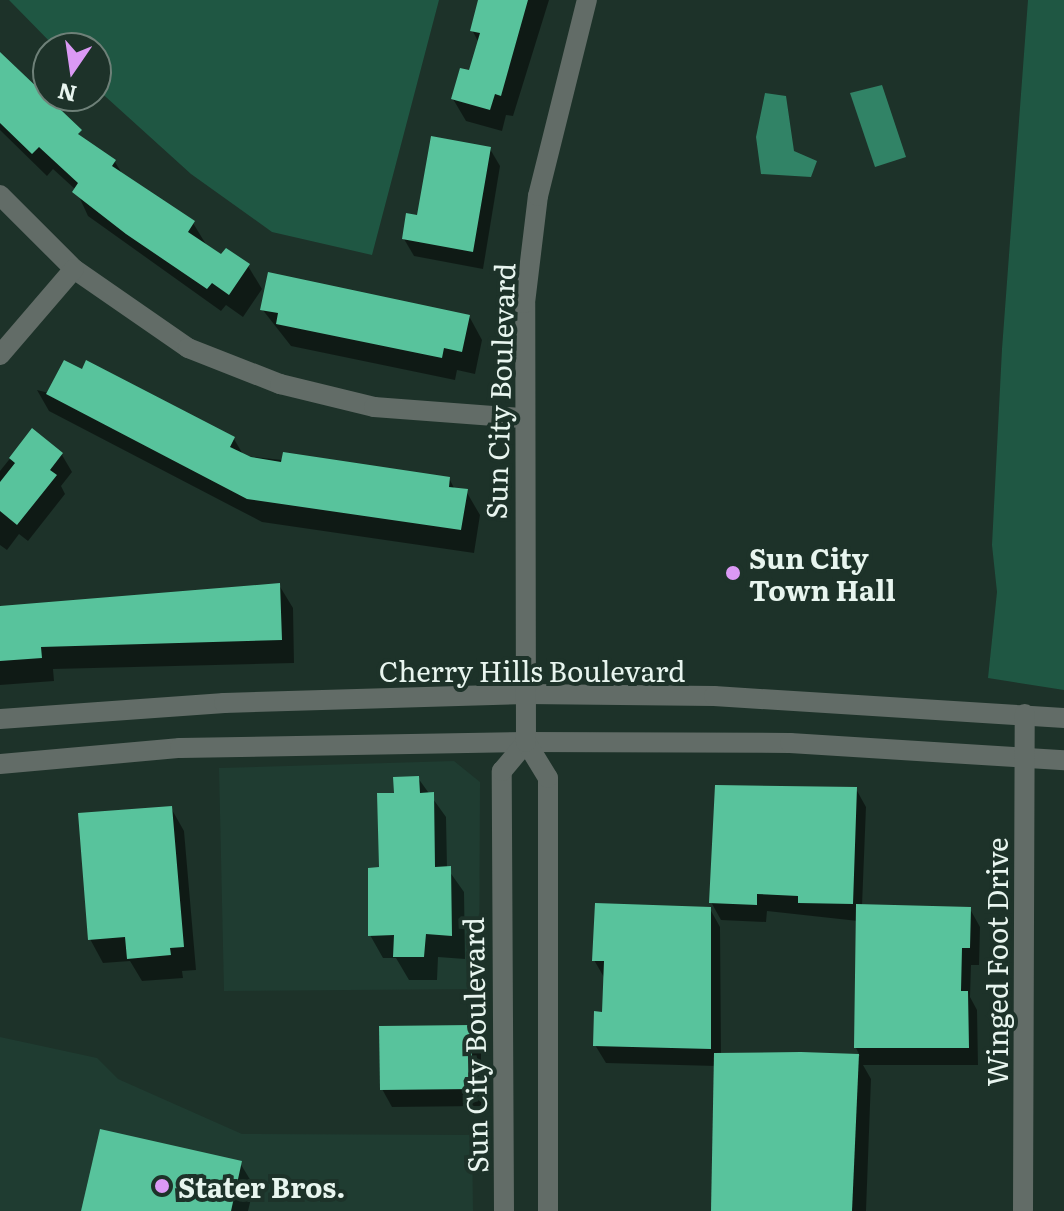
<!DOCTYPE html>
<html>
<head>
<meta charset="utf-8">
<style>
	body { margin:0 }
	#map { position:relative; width:1064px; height:1211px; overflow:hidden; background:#1d3229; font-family:Literata,serif }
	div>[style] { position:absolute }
	.built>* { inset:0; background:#1f3c31 }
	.green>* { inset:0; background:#1f5743 }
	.water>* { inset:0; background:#318366 }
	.shadow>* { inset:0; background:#0007 }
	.building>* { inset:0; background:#58c39c }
	.minor>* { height:20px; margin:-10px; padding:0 10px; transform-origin:10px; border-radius:10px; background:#626c67 }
	.dots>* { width:22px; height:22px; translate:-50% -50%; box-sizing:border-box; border:4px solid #1d3229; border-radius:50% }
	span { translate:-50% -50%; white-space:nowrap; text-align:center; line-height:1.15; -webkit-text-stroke:8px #1d3229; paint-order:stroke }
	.street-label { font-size:28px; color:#e8f5ef }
	.poi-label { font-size:28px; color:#e8f5ef; font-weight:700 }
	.left { translate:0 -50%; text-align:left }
	.north { position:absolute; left:32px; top:32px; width:80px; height:80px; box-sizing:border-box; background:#1d3229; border:2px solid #6e8078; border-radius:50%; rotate:193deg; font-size:22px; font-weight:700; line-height:32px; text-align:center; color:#e8f5ef }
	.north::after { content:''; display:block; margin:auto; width:28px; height:36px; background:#db99f5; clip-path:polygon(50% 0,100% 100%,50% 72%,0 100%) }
</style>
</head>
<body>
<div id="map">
	<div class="built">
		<div style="clip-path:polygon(454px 761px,480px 782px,479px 989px,224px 991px,219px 768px)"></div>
		<div style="clip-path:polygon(0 1037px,97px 1058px,118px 1079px,242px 1134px,472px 1135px,473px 1211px,0 1211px)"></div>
	</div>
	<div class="green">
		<div style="clip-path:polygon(9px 0,439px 0,372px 255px,272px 232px,191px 174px,96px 88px,96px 48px,56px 48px)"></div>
		<div style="clip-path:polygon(1028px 0,1064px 0,1064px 690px,988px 678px,997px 592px,992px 545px,1002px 349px)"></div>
	</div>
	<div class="water">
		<div style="clip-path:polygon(882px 85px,906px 157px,875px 167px,850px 93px)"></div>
		<div style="clip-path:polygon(765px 93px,786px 96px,794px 151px,817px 161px,811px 177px,761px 174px,756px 137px)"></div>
	</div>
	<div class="shadow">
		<div style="clip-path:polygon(481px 0,549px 0,513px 116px,506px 115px,502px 131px,466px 121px,453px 99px,470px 73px,479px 43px,472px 30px)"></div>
		<div style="clip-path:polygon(0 54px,87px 143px,115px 162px,123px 175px,193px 223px,207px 246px,222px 257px,248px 266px,262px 289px,243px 317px,226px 305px,221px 311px,88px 216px,76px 190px,53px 169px,47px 176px,0 130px)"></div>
		<div style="clip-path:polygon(490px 149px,500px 166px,483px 269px,414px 256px,404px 239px)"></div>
		<div style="clip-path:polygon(262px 309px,469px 316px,482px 340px,475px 374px,457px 370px,455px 380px,291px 346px)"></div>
		<div style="clip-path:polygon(37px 390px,234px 439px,244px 456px,449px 478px,455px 490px,466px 491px,480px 515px,474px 553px,262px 522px,49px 411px)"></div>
		<div style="clip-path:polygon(32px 431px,62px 455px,72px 472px,61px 486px,65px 494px,28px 541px,19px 534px,7px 550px,0 545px,0 471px)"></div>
		<div style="clip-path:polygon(279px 585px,293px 608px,294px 663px,53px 669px,54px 681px,0 685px,0 609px)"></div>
		<div style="clip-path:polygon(418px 778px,446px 817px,447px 868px,464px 892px,465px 959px,438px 957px,437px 980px,409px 980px,396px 958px,383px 958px,370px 935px,396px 795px)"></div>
		<div style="clip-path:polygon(856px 789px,866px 807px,862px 906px,970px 909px,980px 927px,979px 965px,971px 965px,970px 997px,977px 1010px,978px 1065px,863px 1065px,871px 1079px,866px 1211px,713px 1211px,716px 1066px,606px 1063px,595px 1045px,604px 1014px,605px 979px,594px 960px,710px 909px,720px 927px,721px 1055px,860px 1056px,856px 1048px,858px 921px,767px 911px,766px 922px,721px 920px,711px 902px)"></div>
		<div style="clip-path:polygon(171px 808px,184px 831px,196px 970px,182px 971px,183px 978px,142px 981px,130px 961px,103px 963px,90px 939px)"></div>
		<div style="clip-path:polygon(471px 1027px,481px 1045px,481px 1106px,392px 1107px,382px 1089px)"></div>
		<div style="clip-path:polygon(240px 1163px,254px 1186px,248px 1211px,83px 1211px)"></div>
	</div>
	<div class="building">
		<div style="clip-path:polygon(478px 0,528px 0,501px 96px,495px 94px,490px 110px,451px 99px,460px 68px,469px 70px,480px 33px,470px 31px)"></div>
		<div style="clip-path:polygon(0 52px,82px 130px,78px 134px,116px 160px,112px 166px,195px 221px,188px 232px,221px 254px,226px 248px,250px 264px,229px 295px,212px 283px,207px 289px,126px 234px,72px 192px,78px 183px,39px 147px,32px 154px,0 123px)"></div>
		<div style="clip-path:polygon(431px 136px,491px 147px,473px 252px,402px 239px,406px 213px,417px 215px)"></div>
		<div style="clip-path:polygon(268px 272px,470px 315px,462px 352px,444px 348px,442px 358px,276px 324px,278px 313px,260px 310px)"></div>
		<div style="clip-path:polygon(64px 360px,82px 369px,86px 360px,235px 437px,230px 447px,251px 457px,281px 462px,283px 452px,450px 477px,449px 487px,468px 489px,461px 530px,247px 499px,46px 394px)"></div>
		<div style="clip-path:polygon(32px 428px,63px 453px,50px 470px,57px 475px,17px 525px,0 511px,0 482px,15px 463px,9px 458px)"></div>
		<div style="clip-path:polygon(280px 583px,282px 640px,41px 647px,42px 658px,0 661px,0 606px)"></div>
		<div style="clip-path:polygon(419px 776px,420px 793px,434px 792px,435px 867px,451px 866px,452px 936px,426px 934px,424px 957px,393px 957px,394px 935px,368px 936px,368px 868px,379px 867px,377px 793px,394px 793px,393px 777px)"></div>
		<div style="clip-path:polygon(715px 785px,857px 787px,853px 904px,798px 903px,798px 896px,757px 894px,757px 905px,709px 903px)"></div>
		<div style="clip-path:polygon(172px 806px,184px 947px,170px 948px,171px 955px,127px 959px,125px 937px,88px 940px,78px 813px)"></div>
		<div style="clip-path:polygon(595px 903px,711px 907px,711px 1049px,593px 1046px,594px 1011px,602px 1012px,604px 961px,592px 961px)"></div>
		<div style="clip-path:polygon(856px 904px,971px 907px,970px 948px,962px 948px,961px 991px,968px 991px,969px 1048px,854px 1048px)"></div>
		<div style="clip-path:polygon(472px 1025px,472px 1089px,380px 1090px,379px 1026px)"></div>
		<div style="clip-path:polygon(801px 1052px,859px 1054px,852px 1211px,711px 1211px,714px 1053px)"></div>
		<div style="clip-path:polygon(100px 1129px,242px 1161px,231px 1211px,81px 1211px)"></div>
	</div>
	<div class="minor">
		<div style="left:0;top:195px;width:105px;rotate:45deg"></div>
		<div style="left:74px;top:269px;width:139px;rotate:34.7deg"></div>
		<div style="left:188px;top:348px;width:99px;rotate:21.4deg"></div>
		<div style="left:280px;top:384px;width:97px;rotate:13.7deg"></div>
		<div style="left:374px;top:407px;width:148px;rotate:4.3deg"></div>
		<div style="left:0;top:355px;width:113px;rotate:-49.3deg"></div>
		<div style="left:0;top:719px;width:225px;rotate:-4.1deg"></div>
		<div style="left:224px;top:703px;width:302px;rotate:-1.7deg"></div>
		<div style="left:526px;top:694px;width:188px;rotate:0.6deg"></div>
		<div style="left:714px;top:696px;width:351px;rotate:3.6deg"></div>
		<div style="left:0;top:764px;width:181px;rotate:-5.1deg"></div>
		<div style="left:180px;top:748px;width:346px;rotate:-1deg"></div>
		<div style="left:526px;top:742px;width:264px;rotate:0.2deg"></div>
		<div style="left:790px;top:743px;width:275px;rotate:3.6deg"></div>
		<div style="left:504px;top:1211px;width:440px;rotate:-90.3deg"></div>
		<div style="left:502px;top:771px;width:38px;rotate:-50deg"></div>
		<div style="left:548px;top:1211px;width:433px;rotate:-90deg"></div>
		<div style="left:548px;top:778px;width:42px;rotate:-121.4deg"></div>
		<div style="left:526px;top:742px;width:439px;rotate:-90.1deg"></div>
		<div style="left:525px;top:303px;width:108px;rotate:-83.1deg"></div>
		<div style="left:538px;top:196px;width:202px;rotate:-76deg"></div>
		<div style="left:1023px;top:1211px;width:497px;rotate:-89.8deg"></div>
	</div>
	<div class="dots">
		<div style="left:733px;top:573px;background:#db99f5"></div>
		<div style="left:162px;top:1186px;background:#db99f5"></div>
	</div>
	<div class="street-label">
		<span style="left:499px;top:391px;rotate:-88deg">Sun City Boulevard</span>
		<span style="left:532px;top:670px">Cherry Hills Boulevard</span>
		<span style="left:996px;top:962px;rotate:-90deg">Winged Foot Drive</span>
		<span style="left:474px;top:1045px;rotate:-91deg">Sun City Boulevard</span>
	</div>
	<div class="poi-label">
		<span class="left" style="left:749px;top:573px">Sun City<br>Town Hall</span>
		<span class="left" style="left:178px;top:1186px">Stater Bros.</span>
	</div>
	<div class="north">N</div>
</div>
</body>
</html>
